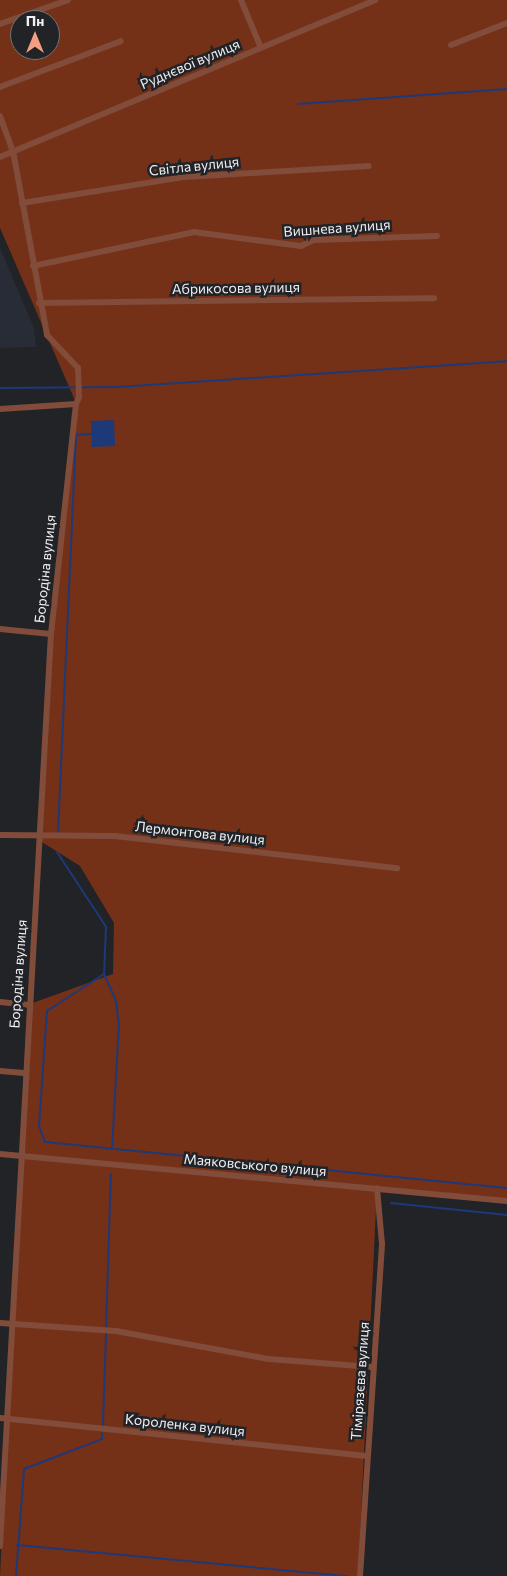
<!DOCTYPE html>
<html>
<head>
<meta charset="utf-8">
<style>
	body { margin:0 }
	#map { position:relative; width:507px; height:1576px; overflow:hidden; background:#212327; font-family:Commissioner,sans-serif }
	div>[style] { position:absolute }
	.built>* { inset:0; background:#282c36 }
	.green>* { inset:0; background:#753018 }
	.water>* { inset:0; background:#1d3978 }
	.stream>* { height:2px; margin:-1px; padding:0 1px; transform-origin:1px; border-radius:1px; background:#1d3978 }
	.minor>* { height:6px; margin:-3px; padding:0 3px; transform-origin:3px; border-radius:3px; background:#814c3a }
	span { translate:-50% -50%; white-space:nowrap; text-align:center; line-height:1.15; -webkit-text-stroke:5px #212327; paint-order:stroke }
	.street-label { font-size:14px; color:#eeeff2 }
	.north { position:absolute; left:10px; top:10px; width:50px; height:50px; box-sizing:border-box; background:#212327; border:1px solid #737578; border-radius:50%; rotate:0deg; font-size:14px; font-weight:700; line-height:20px; text-align:center; color:#eeeff2 }
	.north::after { content:''; display:block; margin:auto; width:18px; height:22px; background:#f39f83; clip-path:polygon(50% 0,100% 100%,50% 72%,0 100%) }
</style>
</head>
<body>
<div id="map">
	<div class="built">
		<div style="clip-path:polygon(0 248px,34px 328px,36px 347px,0 348px)"></div>
	</div>
	<div class="green">
		<div style="clip-path:polygon(evenodd,0 0,507px 0,507px 1200px,20px 1155px,27px 1005px,113px 974px,114px 923px,80px 866px,37px 839px,51px 634px,77px 405px,0 228px,0 0,20px 20px,50px 20px,50px 50px,20px 50px,20px 20px)"></div>
		<div style="clip-path:polygon(21px 1157px,377px 1189px,358px 1576px,0 1576px)"></div>
	</div>
	<div class="water">
		<div style="clip-path:polygon(114px 420px,115px 446px,92px 447px,91px 421px)"></div>
	</div>
	<div class="stream">
		<div style="left:298px;top:104px;width:210px;rotate:-4.1deg"></div>
		<div style="left:0;top:388px;width:118px;rotate:-0.5deg"></div>
		<div style="left:118px;top:387px;width:390px;rotate:-3.8deg"></div>
		<div style="left:58px;top:832px;width:397px;rotate:-87.4deg"></div>
		<div style="left:76px;top:435px;width:15px;rotate:-4deg"></div>
		<div style="left:57px;top:852px;width:90px;rotate:56.8deg"></div>
		<div style="left:106px;top:927px;width:47px;rotate:92.4deg"></div>
		<div style="left:104px;top:974px;width:68px;rotate:147deg"></div>
		<div style="left:47px;top:1011px;width:115px;rotate:94deg"></div>
		<div style="left:39px;top:1126px;width:17px;rotate:69deg"></div>
		<div style="left:45px;top:1142px;width:464px;rotate:5.7deg"></div>
		<div style="left:104px;top:974px;width:30px;rotate:66deg"></div>
		<div style="left:116px;top:1001px;width:23px;rotate:83deg"></div>
		<div style="left:119px;top:1024px;width:125px;rotate:93.2deg"></div>
		<div style="left:391px;top:1203px;width:117px;rotate:5.9deg"></div>
		<div style="left:106px;top:1329px;width:155px;rotate:-88.2deg"></div>
		<div style="left:103px;top:1425px;width:92px;rotate:-88.1deg"></div>
		<div style="left:17px;top:1545px;width:332px;rotate:5.4deg"></div>
		<div style="left:16px;top:1576px;width:107px;rotate:-85.7deg"></div>
		<div style="left:24px;top:1469px;width:84px;rotate:-21deg"></div>
		<div style="left:102px;top:1439px;width:6px;rotate:-90deg"></div>
	</div>
	<div class="minor">
		<div style="left:241px;top:0;width:52px;rotate:67.4deg"></div>
		<div style="left:0;top:24px;width:72px;rotate:-19.4deg"></div>
		<div style="left:451px;top:45px;width:60px;rotate:-21.4deg"></div>
		<div style="left:0;top:87px;width:129px;rotate:-20.8deg"></div>
		<div style="left:0;top:116px;width:37px;rotate:70deg"></div>
		<div style="left:13px;top:151px;width:187px;rotate:79.5deg"></div>
		<div style="left:47px;top:335px;width:45px;rotate:46.8deg"></div>
		<div style="left:78px;top:368px;width:29px;rotate:88deg"></div>
		<div style="left:79px;top:397px;width:8px;rotate:113deg"></div>
		<div style="left:76px;top:404px;width:76px;rotate:176.2deg"></div>
		<div style="left:0;top:157px;width:407px;rotate:-22.7deg"></div>
		<div style="left:22px;top:203px;width:165px;rotate:-9.1deg"></div>
		<div style="left:185px;top:177px;width:184px;rotate:-3.4deg"></div>
		<div style="left:33px;top:266px;width:165px;rotate:-11.9deg"></div>
		<div style="left:194px;top:232px;width:108px;rotate:7.5deg"></div>
		<div style="left:301px;top:246px;width:14px;rotate:-25deg"></div>
		<div style="left:314px;top:240px;width:123px;rotate:-1.9deg"></div>
		<div style="left:39px;top:303px;width:395px;rotate:-0.7deg"></div>
		<div style="left:0;top:629px;width:51px;rotate:5.6deg"></div>
		<div style="left:0;top:835px;width:115px;rotate:0.5deg"></div>
		<div style="left:115px;top:836px;width:284px;rotate:6.5deg"></div>
		<div style="left:0;top:1002px;width:27px;rotate:6deg"></div>
		<div style="left:0;top:1071px;width:24px;rotate:5deg"></div>
		<div style="left:0;top:1154px;width:509px;rotate:5.3deg"></div>
		<div style="left:0;top:1323px;width:116px;rotate:3.9deg"></div>
		<div style="left:116px;top:1331px;width:156px;rotate:10.4deg"></div>
		<div style="left:269px;top:1359px;width:103px;rotate:4.4deg"></div>
		<div style="left:0;top:1418px;width:369px;rotate:5.9deg"></div>
		<div style="left:0;top:1546px;width:913px;rotate:-86.8deg"></div>
		<div style="left:51px;top:634px;width:231px;rotate:-83.8deg"></div>
		<div style="left:360px;top:1576px;width:333px;rotate:-86.2deg"></div>
		<div style="left:382px;top:1244px;width:56px;rotate:-95.1deg"></div>
	</div>
	<div class="street-label">
		<span style="left:190px;top:64px;rotate:-23deg">Руднєвої вулиця</span>
		<span style="left:194px;top:166px;rotate:-6deg">Світла вулиця</span>
		<span style="left:337px;top:228px;rotate:-4deg">Вишнева вулиця</span>
		<span style="left:236px;top:288px;rotate:-1deg">Абрикосова вулиця</span>
		<span style="left:45px;top:569px;rotate:-84deg">Бородіна вулиця</span>
		<span style="left:200px;top:833px;rotate:6deg">Лермонтова вулиця</span>
		<span style="left:18px;top:974px;rotate:-86deg">Бородіна вулиця</span>
		<span style="left:255px;top:1165px;rotate:5deg">Маяковського вулиця</span>
		<span style="left:360px;top:1381px;rotate:-86deg">Тімірязєва вулиця</span>
		<span style="left:185px;top:1425px;rotate:6deg">Короленка вулиця</span>
	</div>
	<div class="north">Пн</div>
</div>
</body>
</html>
